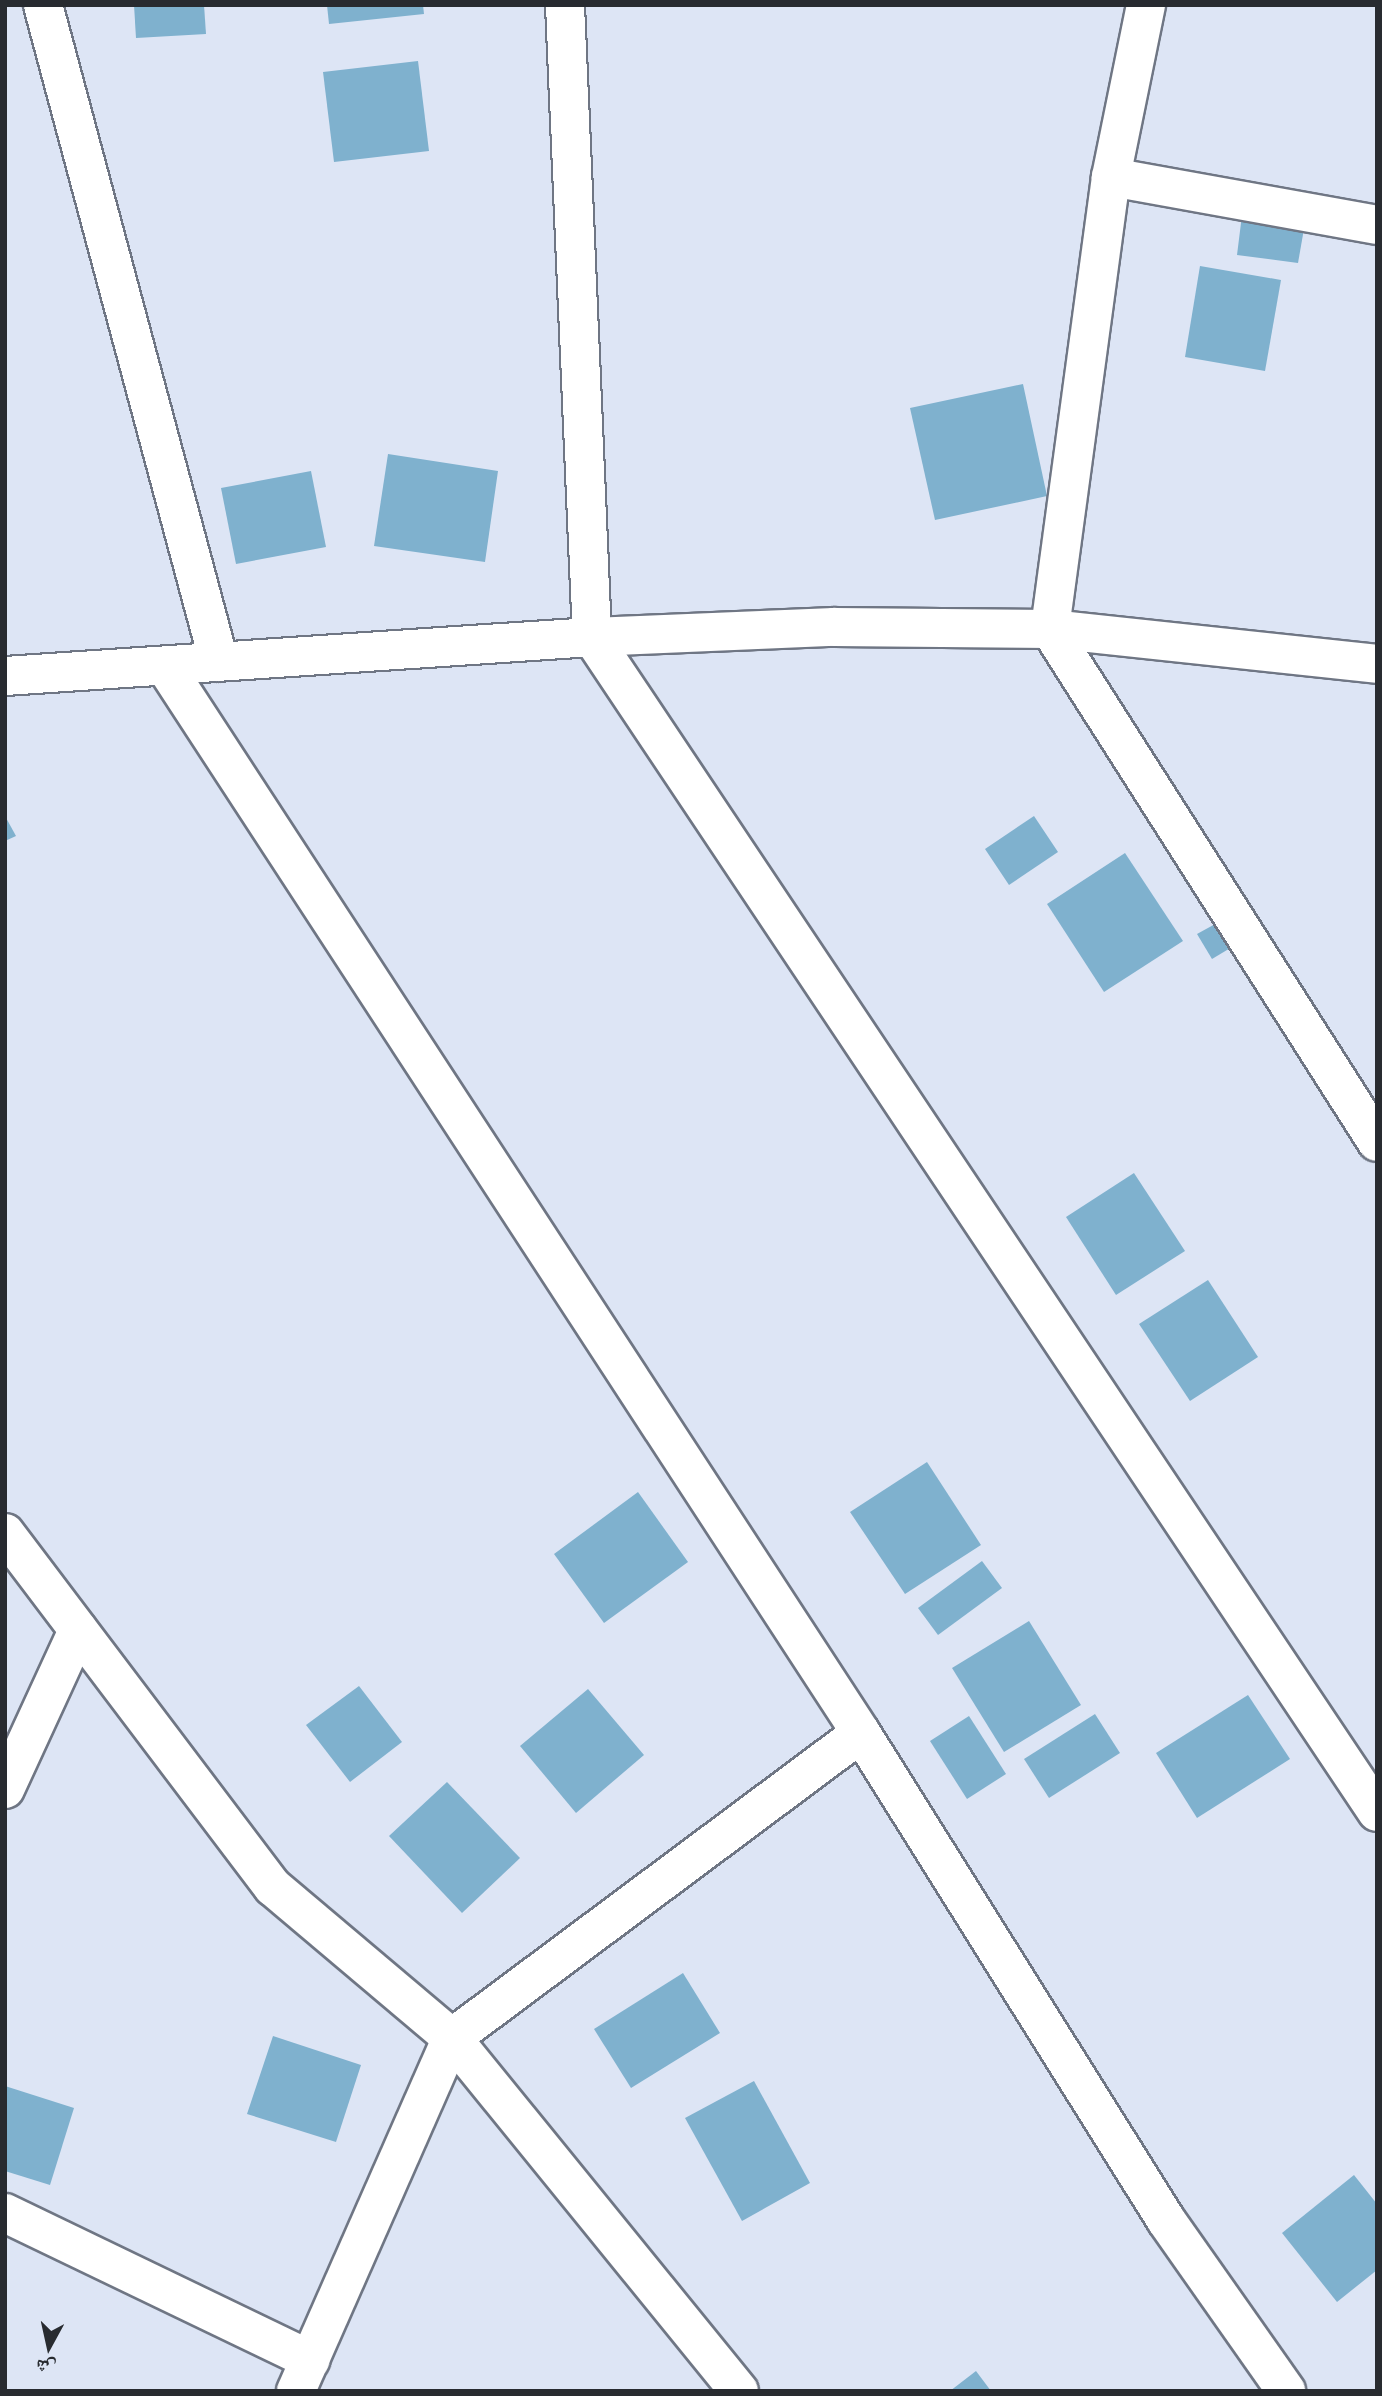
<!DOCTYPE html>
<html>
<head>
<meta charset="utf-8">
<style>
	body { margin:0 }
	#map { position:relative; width:1382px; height:2396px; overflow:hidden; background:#dde5f5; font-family:"Open Sans","Noto Naskh Arabic",sans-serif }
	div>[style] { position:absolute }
	.building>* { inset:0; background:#7fb1ce }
	.roads { filter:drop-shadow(2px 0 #6f7684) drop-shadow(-2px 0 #6f7684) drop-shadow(0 2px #6f7684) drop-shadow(0 -2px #6f7684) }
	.minor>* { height:38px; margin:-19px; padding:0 19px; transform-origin:19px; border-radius:19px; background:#fff }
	span { translate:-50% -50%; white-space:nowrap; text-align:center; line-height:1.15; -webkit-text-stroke:5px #dde5f5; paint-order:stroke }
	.frame { position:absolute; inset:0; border:7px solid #282b30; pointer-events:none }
	.north { position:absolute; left:14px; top:2312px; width:70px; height:70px; -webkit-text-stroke:5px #dde5f5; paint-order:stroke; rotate:188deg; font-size:19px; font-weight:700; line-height:28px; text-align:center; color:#282b30 }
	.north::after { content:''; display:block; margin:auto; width:24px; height:32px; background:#282b30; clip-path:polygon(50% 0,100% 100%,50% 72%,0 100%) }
</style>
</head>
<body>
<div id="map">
	<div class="building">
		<div style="clip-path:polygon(134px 5px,204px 5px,206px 34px,136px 38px)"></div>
		<div style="clip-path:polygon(327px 5px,423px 5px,424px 14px,329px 24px)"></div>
		<div style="clip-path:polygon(418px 61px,429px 151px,334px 162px,323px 72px)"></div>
		<div style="clip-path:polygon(1242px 215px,1305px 223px,1298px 263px,1237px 255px)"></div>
		<div style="clip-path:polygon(1200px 266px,1281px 280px,1265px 371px,1185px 357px)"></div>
		<div style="clip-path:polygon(1023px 384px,1047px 496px,935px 520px,910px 408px)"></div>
		<div style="clip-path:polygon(388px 454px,498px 471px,485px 562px,374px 546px)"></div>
		<div style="clip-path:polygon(311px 471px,326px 547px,236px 564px,221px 488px)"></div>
		<div style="clip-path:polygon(5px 816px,16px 836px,5px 841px)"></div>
		<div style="clip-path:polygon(1034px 816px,1058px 852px,1009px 885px,985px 849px)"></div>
		<div style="clip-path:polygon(1125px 853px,1183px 941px,1104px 992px,1047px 904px)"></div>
		<div style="clip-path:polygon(1217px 923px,1232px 947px,1212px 959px,1197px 934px)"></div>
		<div style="clip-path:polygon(1134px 1173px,1185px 1251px,1116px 1295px,1066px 1217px)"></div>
		<div style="clip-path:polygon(1208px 1280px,1258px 1357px,1190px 1401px,1139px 1324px)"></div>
		<div style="clip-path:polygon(927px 1462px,981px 1545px,905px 1594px,850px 1512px)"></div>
		<div style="clip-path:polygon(638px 1492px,688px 1562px,604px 1623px,554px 1554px)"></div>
		<div style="clip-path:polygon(982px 1561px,1002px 1588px,938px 1635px,918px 1608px)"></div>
		<div style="clip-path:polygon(1029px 1621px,1081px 1705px,1004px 1752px,952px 1668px)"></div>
		<div style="clip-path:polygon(359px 1686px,402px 1742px,350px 1782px,306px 1725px)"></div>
		<div style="clip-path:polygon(588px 1689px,644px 1755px,576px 1813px,520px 1746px)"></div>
		<div style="clip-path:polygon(1248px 1695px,1290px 1759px,1197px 1818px,1156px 1753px)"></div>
		<div style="clip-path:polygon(1095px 1714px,1120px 1753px,1049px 1798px,1024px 1759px)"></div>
		<div style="clip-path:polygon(969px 1716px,1006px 1774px,967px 1799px,930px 1741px)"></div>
		<div style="clip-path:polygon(447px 1782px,520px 1858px,462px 1913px,389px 1836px)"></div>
		<div style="clip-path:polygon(683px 1973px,720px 2033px,631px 2088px,594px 2029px)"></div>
		<div style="clip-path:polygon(273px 2036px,361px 2065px,336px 2142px,247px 2114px)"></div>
		<div style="clip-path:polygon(754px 2081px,810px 2183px,742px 2221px,685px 2118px)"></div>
		<div style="clip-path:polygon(5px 2086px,74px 2108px,50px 2185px,5px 2171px)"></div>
		<div style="clip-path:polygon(1354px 2175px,1377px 2204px,1377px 2270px,1337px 2302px,1282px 2233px)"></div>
		<div style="clip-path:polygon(976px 2371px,991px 2391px,950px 2391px)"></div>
	</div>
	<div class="roads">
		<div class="minor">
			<div style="left:43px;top:5px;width:680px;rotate:75deg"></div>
			<div style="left:565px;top:5px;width:633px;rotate:87.55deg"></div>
			<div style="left:592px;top:637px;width:1413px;rotate:56.25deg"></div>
			<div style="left:1146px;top:5px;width:176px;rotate:101.5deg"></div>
			<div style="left:1111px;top:177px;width:456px;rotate:97.7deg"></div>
			<div style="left:1050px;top:629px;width:608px;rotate:57.49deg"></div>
			<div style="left:1111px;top:177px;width:270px;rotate:10.2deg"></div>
			<div style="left:165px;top:666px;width:1274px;rotate:56.88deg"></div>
			<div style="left:861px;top:1733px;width:575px;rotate:57.94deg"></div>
			<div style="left:1166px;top:2220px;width:209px;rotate:54.9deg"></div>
			<div style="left:5px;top:676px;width:588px;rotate:-3.8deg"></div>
			<div style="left:592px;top:637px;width:242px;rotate:-2.4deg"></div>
			<div style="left:834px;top:627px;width:216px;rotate:0.5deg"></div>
			<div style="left:1050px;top:629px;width:329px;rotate:6.1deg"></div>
			<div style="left:5px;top:1533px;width:444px;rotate:52.9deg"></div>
			<div style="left:273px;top:1887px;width:234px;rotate:40.2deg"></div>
			<div style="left:452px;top:2038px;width:455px;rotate:50.9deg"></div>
			<div style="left:5px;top:1789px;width:175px;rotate:-65.3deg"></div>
			<div style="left:5px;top:2213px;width:339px;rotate:25.7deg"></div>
			<div style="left:296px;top:2391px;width:386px;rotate:-66.2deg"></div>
			<div style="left:452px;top:2038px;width:510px;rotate:-36.71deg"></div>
		</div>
	</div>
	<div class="frame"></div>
	<div class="north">ش</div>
</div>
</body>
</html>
